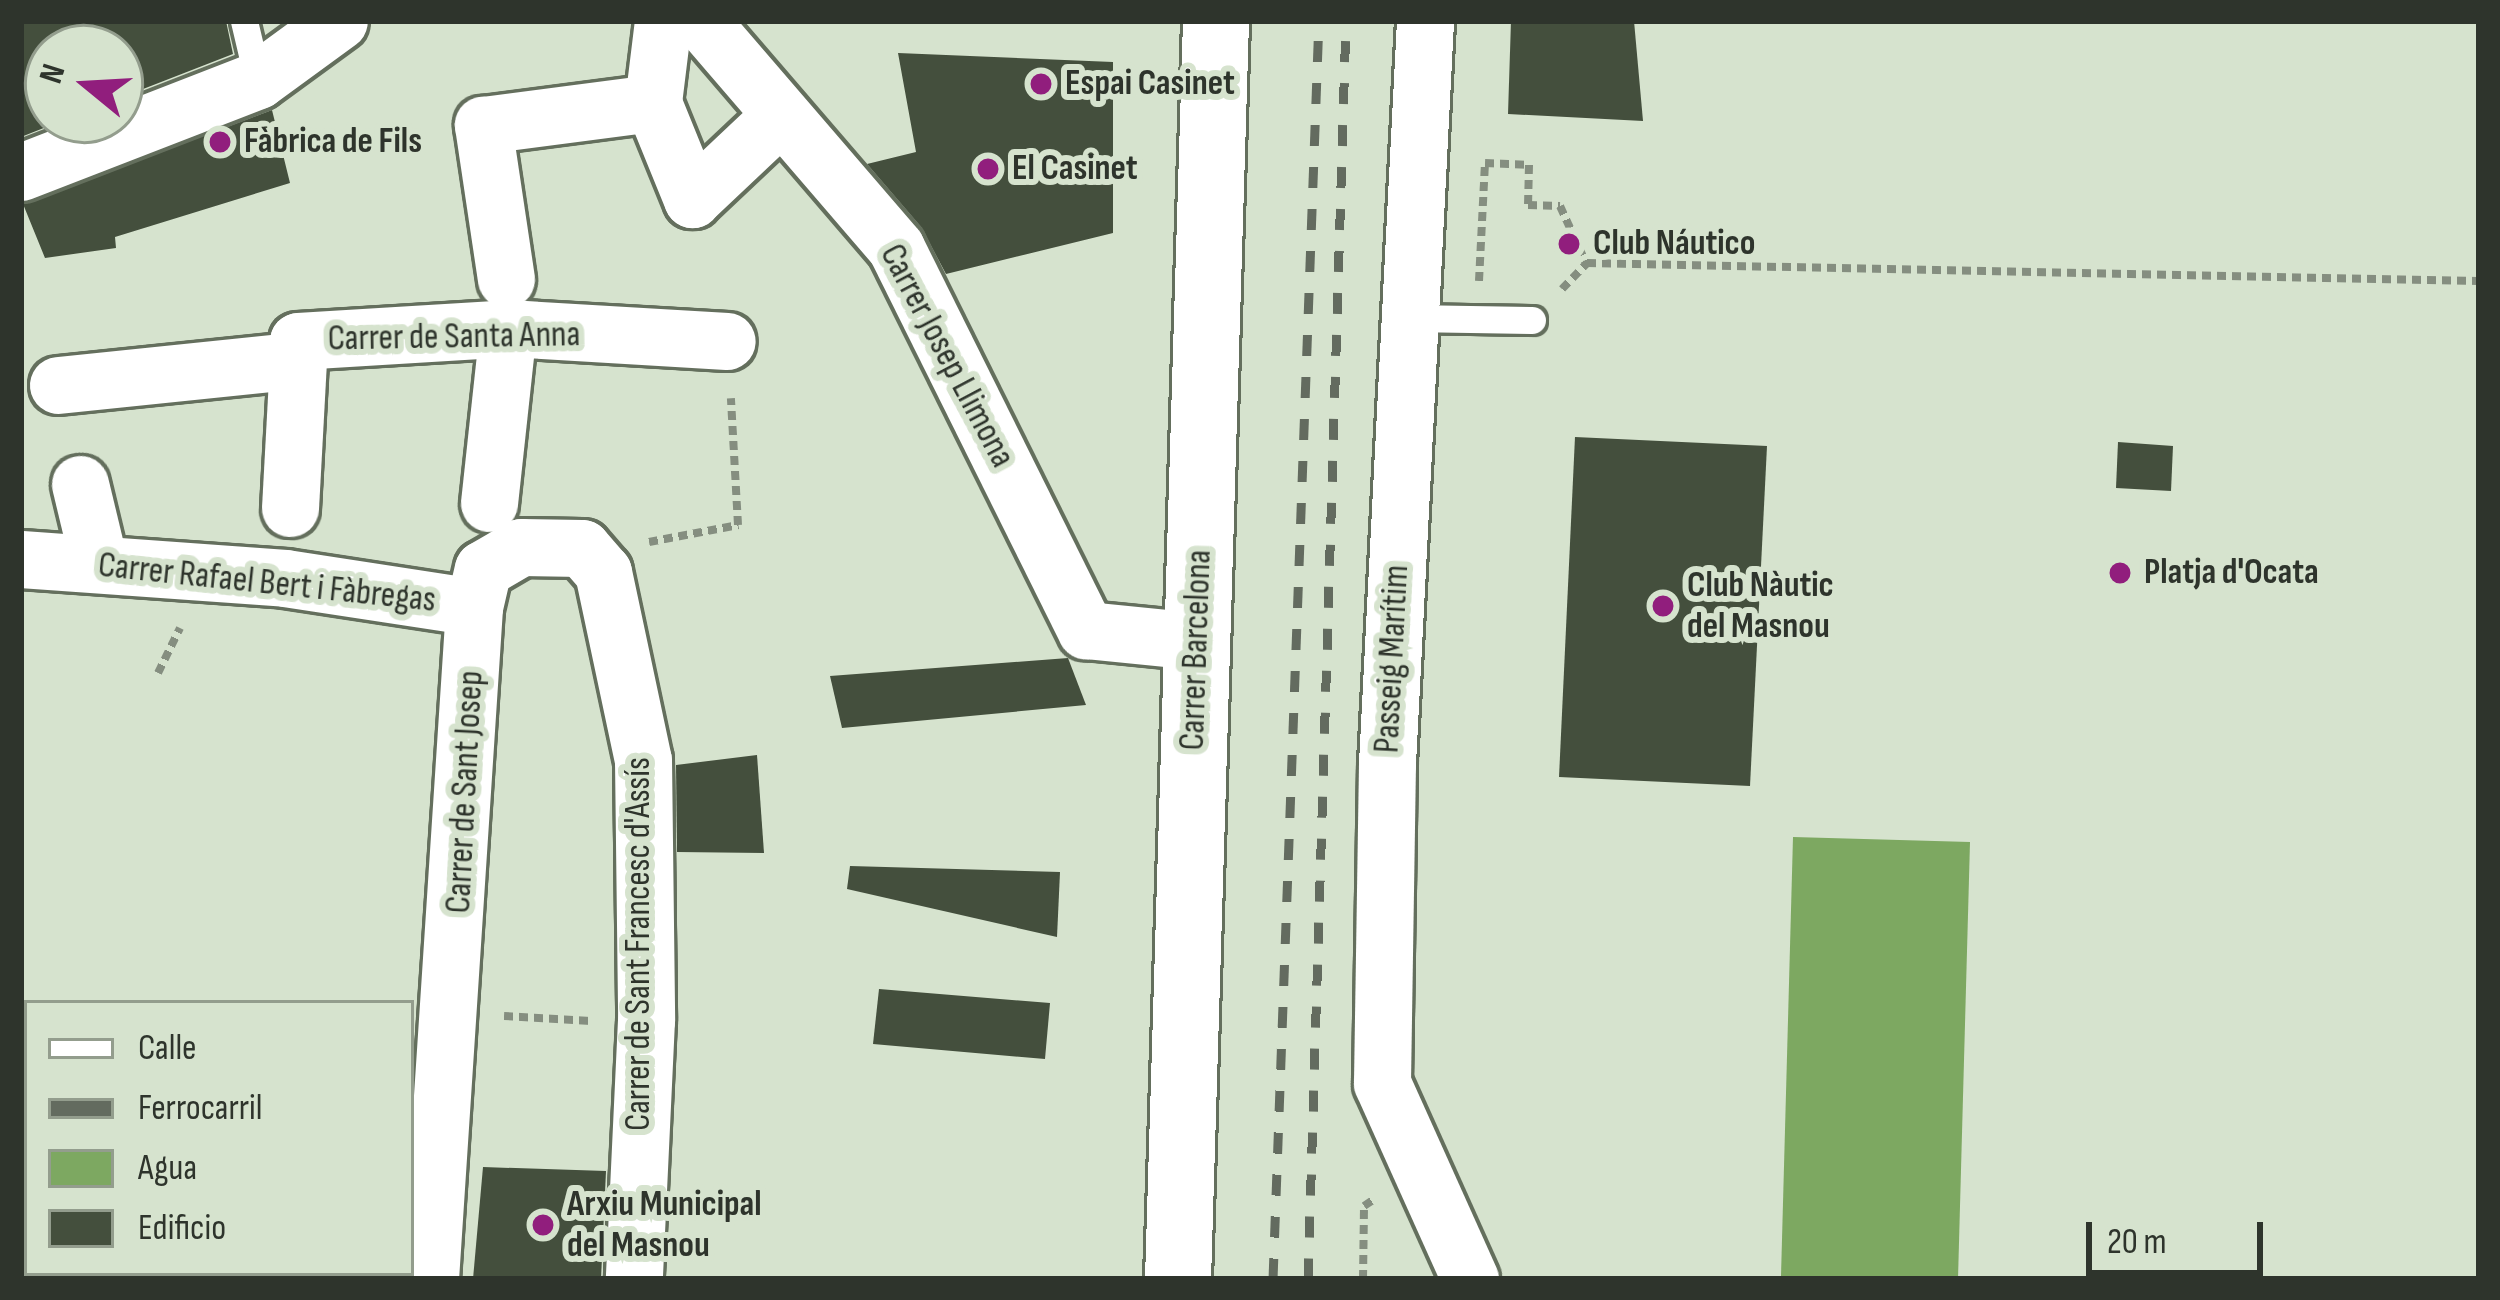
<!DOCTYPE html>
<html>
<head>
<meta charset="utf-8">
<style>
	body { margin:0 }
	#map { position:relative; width:2500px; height:1300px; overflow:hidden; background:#d6e3ce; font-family:"Sofia Sans Condensed",sans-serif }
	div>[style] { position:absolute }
	.water>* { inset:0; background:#7da861 }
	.building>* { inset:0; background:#444f3d }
	.path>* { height:8px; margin-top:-4px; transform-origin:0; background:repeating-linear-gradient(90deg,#858e80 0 9px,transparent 0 15px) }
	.roads { filter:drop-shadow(3px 0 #646f5d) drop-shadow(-3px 0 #646f5d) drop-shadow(0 3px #646f5d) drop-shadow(0 -3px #646f5d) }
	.lane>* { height:27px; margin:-13.5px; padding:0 13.5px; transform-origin:13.5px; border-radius:13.5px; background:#fff }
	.street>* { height:57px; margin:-28.5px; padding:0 28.5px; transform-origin:28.5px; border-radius:28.5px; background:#fff }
	.primary>* { height:66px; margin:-33px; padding:0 33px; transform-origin:33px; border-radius:33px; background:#fff }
	.rail>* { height:9px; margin-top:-4.5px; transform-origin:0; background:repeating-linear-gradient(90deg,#636b5f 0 21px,transparent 0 42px) }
	.dots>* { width:33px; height:33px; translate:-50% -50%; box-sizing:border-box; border:6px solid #d6e3ce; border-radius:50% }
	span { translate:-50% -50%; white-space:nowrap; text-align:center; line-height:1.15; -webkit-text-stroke:12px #d6e3ce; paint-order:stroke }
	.poi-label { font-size:36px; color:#2e342c; font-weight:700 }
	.left { translate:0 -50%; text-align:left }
	.street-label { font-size:36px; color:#2e342c }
	.frame { position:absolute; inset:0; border:24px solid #2e342c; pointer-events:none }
	.legend { position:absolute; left:24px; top:1000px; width:390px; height:276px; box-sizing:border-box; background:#d6e3ce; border:3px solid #939d8d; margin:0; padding:15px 21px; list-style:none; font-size:36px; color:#2e342c }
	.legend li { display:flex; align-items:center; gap:24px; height:60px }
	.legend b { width:60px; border:3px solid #939d8d }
	.north { position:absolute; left:24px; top:24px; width:120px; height:120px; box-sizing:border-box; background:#d6e3ce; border:3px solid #939d8d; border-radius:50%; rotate:288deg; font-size:33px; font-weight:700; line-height:48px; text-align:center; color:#2e342c }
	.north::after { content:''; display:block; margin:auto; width:42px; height:54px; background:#911e7d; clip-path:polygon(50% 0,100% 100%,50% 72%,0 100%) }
	.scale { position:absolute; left:2086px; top:1222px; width:177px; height:54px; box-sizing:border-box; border:6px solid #2e342c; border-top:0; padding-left:15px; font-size:36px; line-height:42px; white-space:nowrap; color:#2e342c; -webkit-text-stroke:9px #d6e3ce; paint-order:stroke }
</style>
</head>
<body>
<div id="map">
	<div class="water">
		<div style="clip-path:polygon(1793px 837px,1970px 842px,1958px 1279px,1781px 1276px)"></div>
	</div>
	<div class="building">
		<div style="clip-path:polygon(21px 21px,226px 21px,233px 54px,120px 98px,120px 48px,48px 48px,48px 120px,64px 120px,21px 137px)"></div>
		<div style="clip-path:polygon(1511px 21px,1634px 21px,1643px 121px,1508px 114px)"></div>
		<div style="clip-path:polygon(898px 53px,1113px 62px,1113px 233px,946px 274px,921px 227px,867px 164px,916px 152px)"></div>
		<div style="clip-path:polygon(272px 110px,290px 183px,115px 237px,116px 248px,45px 258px,23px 204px)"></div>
		<div style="clip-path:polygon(1575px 437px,1767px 446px,1750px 786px,1559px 777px)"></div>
		<div style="clip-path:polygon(2118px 442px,2173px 446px,2171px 491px,2116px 488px)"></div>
		<div style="clip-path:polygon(1068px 658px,1086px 705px,842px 728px,830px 676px)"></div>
		<div style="clip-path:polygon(757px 755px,764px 853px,677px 852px,676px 765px)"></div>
		<div style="clip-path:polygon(850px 866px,1060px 872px,1057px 937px,847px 889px)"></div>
		<div style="clip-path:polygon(879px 989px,1050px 1003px,1045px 1059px,873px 1044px)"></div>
		<div style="clip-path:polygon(483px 1167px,606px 1171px,601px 1279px,473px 1279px)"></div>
	</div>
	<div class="path">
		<div style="left:1479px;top:281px;width:118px;rotate:-87.1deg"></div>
		<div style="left:1485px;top:163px;width:44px;rotate:2.6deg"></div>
		<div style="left:1529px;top:165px;width:40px;rotate:91.4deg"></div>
		<div style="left:1528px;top:205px;width:32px;rotate:2deg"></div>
		<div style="left:1560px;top:206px;width:63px;rotate:65.5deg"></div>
		<div style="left:1562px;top:289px;width:36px;rotate:-46deg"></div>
		<div style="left:1587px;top:263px;width:892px;rotate:1.16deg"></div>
		<div style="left:649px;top:542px;width:91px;rotate:-10.8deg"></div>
		<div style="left:738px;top:525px;width:127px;rotate:-93.2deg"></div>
		<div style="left:158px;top:673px;width:50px;rotate:-63.9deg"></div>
		<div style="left:504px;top:1016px;width:87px;rotate:3.3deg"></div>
		<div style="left:1363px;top:1279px;width:73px;rotate:-89.2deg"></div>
		<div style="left:1364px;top:1206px;width:11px;rotate:-34deg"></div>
	</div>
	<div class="roads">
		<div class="lane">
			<div style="left:244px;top:21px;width:61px;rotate:76.7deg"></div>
			<div style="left:1408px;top:318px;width:124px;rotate:0.9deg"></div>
		</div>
		<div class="street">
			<div style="left:663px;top:21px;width:83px;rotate:97deg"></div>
			<div style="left:653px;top:103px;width:104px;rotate:67.9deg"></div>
			<div style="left:692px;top:199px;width:122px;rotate:-43.3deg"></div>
			<div style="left:701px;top:21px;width:299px;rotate:49.3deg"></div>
			<div style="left:896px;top:248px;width:427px;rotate:63.6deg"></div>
			<div style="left:1086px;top:630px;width:111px;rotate:5.7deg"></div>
			<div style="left:1425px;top:21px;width:743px;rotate:92.93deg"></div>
			<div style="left:1387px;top:763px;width:320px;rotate:90.9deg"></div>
			<div style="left:1382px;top:1083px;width:215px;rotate:65.8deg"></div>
			<div style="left:21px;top:172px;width:254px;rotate:-21.2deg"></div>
			<div style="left:258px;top:80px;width:100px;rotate:-36.1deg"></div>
			<div style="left:506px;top:279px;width:156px;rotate:-98.5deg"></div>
			<div style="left:483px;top:125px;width:171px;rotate:-7.4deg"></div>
			<div style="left:58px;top:385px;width:241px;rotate:-5.9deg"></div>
			<div style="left:298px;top:360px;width:19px;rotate:-90deg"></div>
			<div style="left:298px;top:341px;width:210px;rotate:-3.5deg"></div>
			<div style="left:508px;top:328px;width:219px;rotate:3.4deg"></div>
			<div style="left:80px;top:484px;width:81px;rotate:76.5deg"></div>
			<div style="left:489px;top:503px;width:176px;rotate:-83.8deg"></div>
			<div style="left:290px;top:508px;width:148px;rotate:-86.9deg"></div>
			<div style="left:21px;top:559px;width:265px;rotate:4.1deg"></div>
			<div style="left:285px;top:578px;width:191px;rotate:8.7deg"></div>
			<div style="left:430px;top:1279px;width:673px;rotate:-86.25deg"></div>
			<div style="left:474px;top:607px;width:39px;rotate:-77deg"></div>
			<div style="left:483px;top:569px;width:44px;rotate:-30.1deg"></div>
			<div style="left:521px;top:547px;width:61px;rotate:0.9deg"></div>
			<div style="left:582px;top:548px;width:32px;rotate:49deg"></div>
			<div style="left:603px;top:572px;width:192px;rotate:78deg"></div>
			<div style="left:643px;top:760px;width:260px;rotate:89.3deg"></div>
			<div style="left:646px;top:1020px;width:259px;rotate:92.7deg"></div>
		</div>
		<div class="primary">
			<div style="left:1178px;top:1279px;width:1259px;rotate:-88.27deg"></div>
		</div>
	</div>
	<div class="rail">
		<div style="left:1273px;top:1279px;width:1259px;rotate:-87.91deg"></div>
		<div style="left:1308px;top:1279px;width:1259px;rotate:-88.27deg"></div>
	</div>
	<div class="dots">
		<div style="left:1041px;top:84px;background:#911e7d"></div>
		<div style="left:220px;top:142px;background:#911e7d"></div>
		<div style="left:988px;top:169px;background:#911e7d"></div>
		<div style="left:1569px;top:244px;background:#911e7d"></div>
		<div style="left:2120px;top:573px;background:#911e7d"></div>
		<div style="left:1663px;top:606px;background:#911e7d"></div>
		<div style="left:543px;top:1225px;background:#911e7d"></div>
	</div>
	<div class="poi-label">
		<span class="left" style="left:1065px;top:84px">Espai Casinet</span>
		<span class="left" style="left:244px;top:142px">Fàbrica de Fils</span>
		<span class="left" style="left:1012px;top:169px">El Casinet</span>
		<span class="left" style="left:1593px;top:244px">Club Náutico</span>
		<span class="left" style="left:2144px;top:573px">Platja d'Ocata</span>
		<span class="left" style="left:1687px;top:606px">Club Nàutic<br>del Masnou</span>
		<span class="left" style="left:567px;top:1225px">Arxiu Municipal<br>del Masnou</span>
	</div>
	<div class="street-label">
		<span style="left:454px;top:337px;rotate:-1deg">Carrer de Santa Anna</span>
		<span style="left:947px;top:356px;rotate:62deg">Carrer Josep Llimona</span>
		<span style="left:267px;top:583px;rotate:6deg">Carrer Rafael Bert i Fàbregas</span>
		<span style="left:1196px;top:650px;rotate:-88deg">Carrer Barcelona</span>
		<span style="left:1392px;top:659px;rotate:-87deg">Passeig Marítim</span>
		<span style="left:465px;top:792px;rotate:-87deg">Carrer de Sant Josep</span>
		<span style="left:639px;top:944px;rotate:-90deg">Carrer de Sant Francesc d'Assís</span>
	</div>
	<div class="frame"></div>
	<ul class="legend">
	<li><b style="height:15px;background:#fff"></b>Calle</li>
	<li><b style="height:15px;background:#636b5f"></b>Ferrocarril</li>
	<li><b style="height:33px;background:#7da861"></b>Agua</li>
	<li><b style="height:33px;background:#444f3d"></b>Edificio</li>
	</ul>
	<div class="north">N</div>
	<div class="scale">20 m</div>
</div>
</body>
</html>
